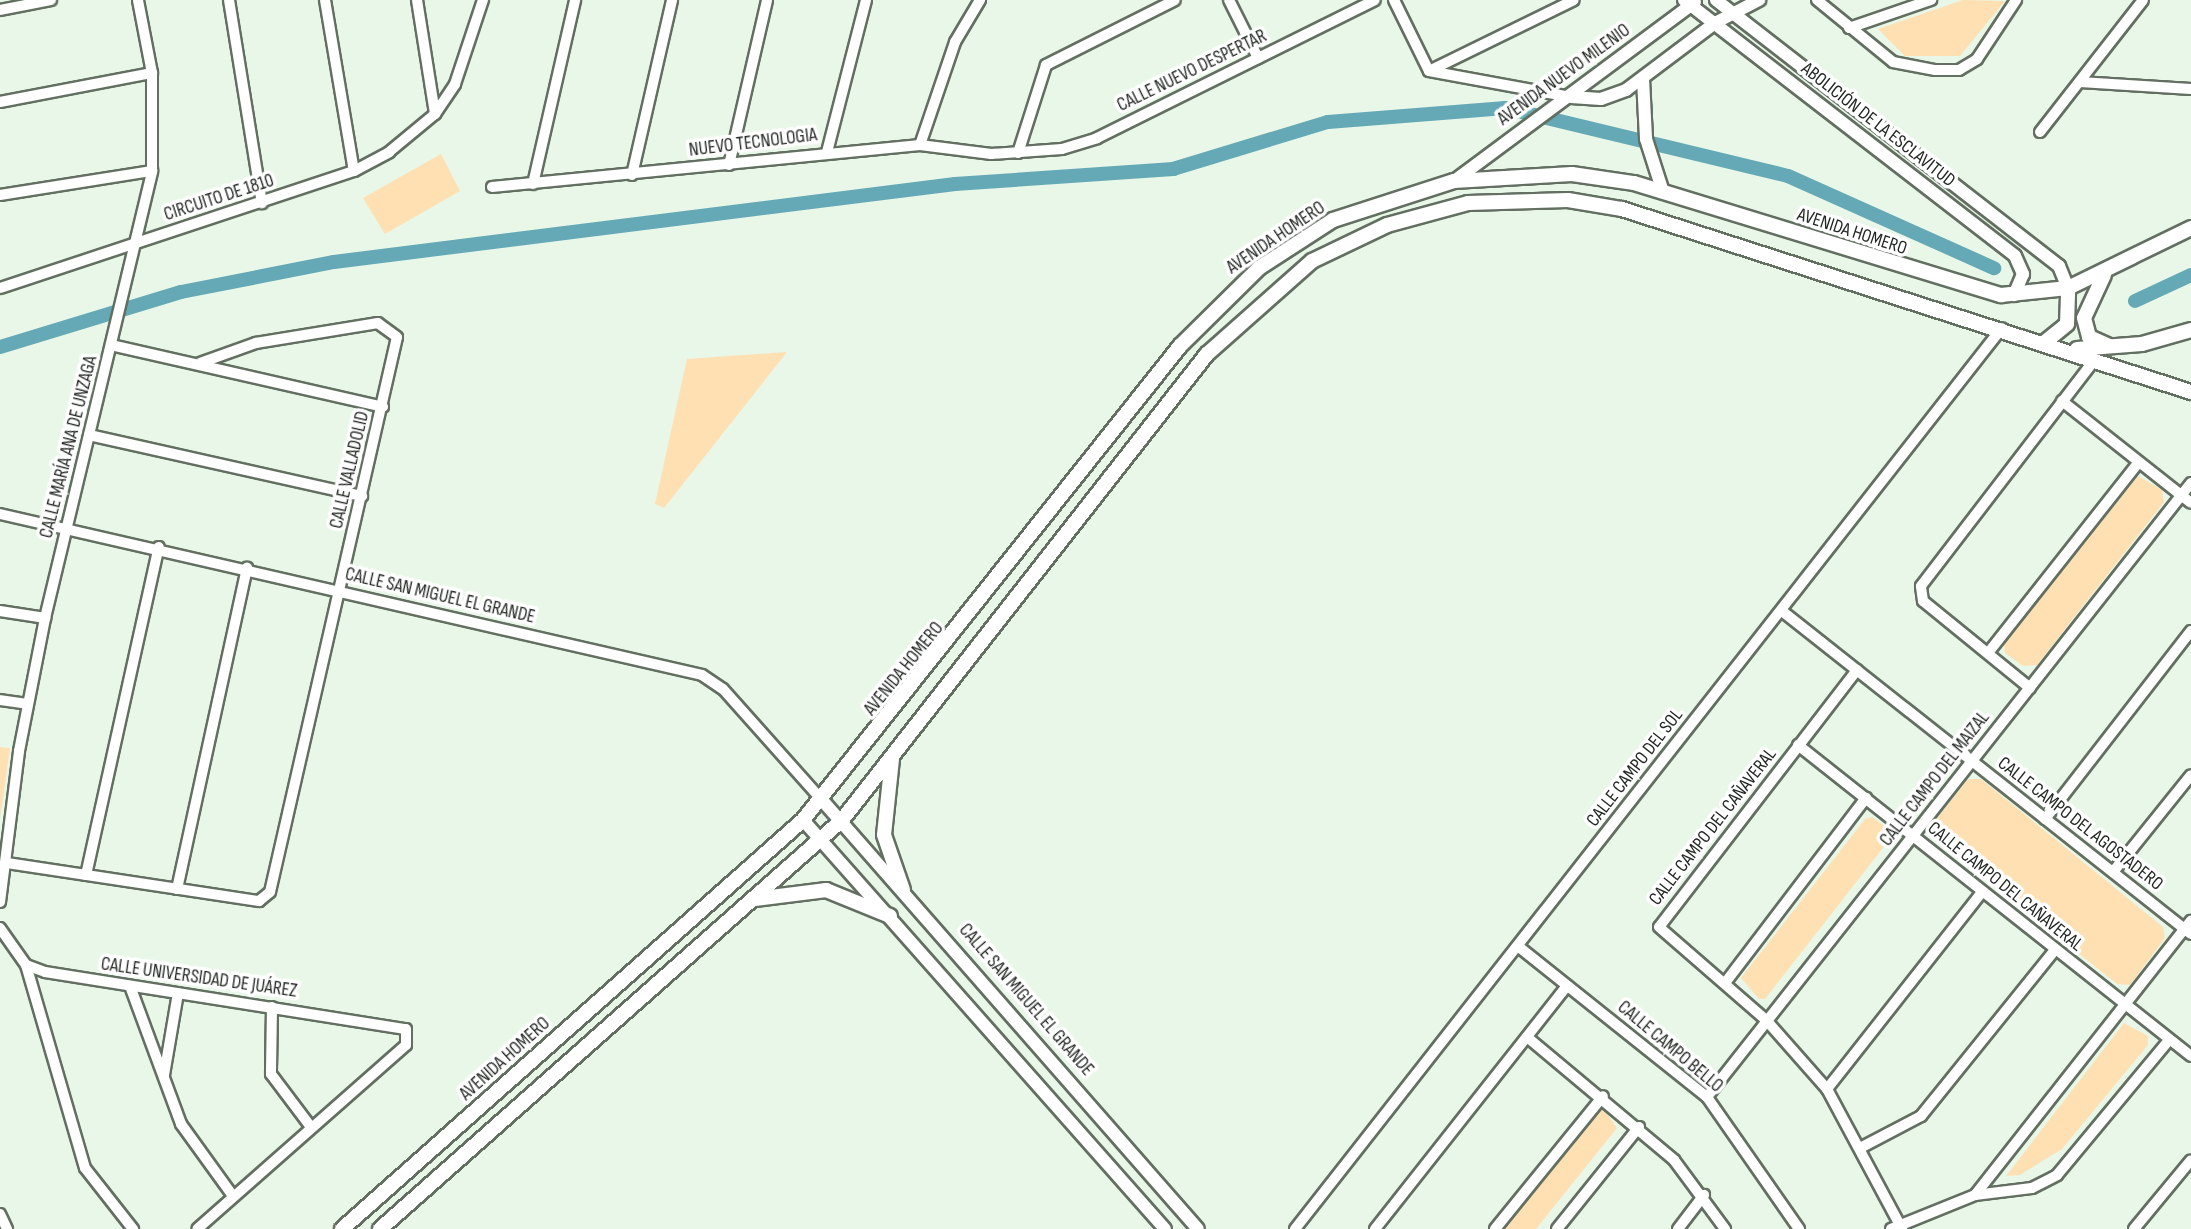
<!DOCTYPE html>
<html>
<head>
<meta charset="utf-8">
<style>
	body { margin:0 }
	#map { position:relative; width:2191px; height:1229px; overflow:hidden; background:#e9f7e8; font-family:"Sofia Sans Condensed",sans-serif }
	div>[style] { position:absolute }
	.green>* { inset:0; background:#fee0b2 }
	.canal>* { height:14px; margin:-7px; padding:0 7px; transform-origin:7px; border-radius:7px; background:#64a9b5 }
	.roads { filter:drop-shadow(2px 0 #626f61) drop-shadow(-2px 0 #626f61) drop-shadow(0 2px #626f61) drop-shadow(0 -2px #626f61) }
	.minor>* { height:10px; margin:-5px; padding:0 5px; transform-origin:5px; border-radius:5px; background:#fff }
	.tertiary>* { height:12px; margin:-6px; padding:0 6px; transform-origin:6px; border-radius:6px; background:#fff }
	.secondary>* { height:14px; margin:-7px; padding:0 7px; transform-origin:7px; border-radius:7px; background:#fff }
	span { translate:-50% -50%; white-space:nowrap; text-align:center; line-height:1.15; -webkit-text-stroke:7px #fff; paint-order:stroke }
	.street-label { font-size:19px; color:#222822 }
</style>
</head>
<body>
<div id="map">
	<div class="green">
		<div style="clip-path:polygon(1963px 0,2005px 1px,1960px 56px,1905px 56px,1878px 29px)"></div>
		<div style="clip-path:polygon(441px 154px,460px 191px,385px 234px,363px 198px)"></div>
		<div style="clip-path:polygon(787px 352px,664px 508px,655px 504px,687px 359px)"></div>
		<div style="clip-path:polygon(2138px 476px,2162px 490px,2164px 502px,2037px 665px,2023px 666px,2005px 653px,2004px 643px)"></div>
		<div style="clip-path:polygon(0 747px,10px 748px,0 819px)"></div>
		<div style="clip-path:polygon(1968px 779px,1981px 779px,2163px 927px,2165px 938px,2130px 985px,2117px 984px,1933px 837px,1930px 827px)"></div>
		<div style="clip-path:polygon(1872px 817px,1891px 831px,1890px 839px,1765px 999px,1759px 999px,1741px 978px,1865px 819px)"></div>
		<div style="clip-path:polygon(2124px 1023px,2148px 1036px,2148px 1045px,2062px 1149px,2020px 1175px,2006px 1176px)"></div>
		<div style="clip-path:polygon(1603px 1108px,1617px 1128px,1536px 1229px,1504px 1229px)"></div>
	</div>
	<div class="canal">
		<div style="left:2135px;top:301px;width:62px;rotate:-24.9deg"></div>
		<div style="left:0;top:347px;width:189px;rotate:-16.9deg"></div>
		<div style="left:181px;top:292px;width:156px;rotate:-11.1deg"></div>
		<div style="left:334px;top:262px;width:626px;rotate:-7.16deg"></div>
		<div style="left:955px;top:184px;width:219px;rotate:-3.9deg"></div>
		<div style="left:1173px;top:169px;width:162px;rotate:-16.9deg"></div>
		<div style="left:1328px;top:122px;width:178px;rotate:-4.5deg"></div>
		<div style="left:1505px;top:108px;width:291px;rotate:13.5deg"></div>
		<div style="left:1788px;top:176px;width:226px;rotate:24.1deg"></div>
	</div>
	<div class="roads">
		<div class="minor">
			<div style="left:229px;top:0;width:206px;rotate:80.8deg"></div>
			<div style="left:325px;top:0;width:173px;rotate:80.4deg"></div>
			<div style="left:417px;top:0;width:115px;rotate:81deg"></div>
			<div style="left:1229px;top:0;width:65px;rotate:63.4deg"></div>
			<div style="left:1394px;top:0;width:79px;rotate:63.8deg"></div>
			<div style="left:1817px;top:0;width:98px;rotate:39.2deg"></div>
			<div style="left:1893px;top:62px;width:43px;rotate:10.8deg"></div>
			<div style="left:1935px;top:70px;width:24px"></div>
			<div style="left:1959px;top:70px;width:21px;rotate:-31deg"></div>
			<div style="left:1977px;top:59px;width:71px;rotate:-56.5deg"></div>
			<div style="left:0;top:10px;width:52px;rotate:-11.1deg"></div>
			<div style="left:1849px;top:28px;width:87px;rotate:-18.9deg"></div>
			<div style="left:1429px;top:71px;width:161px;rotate:-26.1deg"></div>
			<div style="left:1429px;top:71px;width:144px;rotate:10.4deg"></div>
			<div style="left:2080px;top:82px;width:111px;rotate:3.6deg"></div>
			<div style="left:0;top:102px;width:155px;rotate:-10.8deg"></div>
			<div style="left:2040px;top:132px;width:167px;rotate:-52deg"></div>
			<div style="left:920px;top:145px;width:109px;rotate:-71.2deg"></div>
			<div style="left:955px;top:42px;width:49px;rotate:-59.2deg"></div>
			<div style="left:827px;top:152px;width:157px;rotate:-75.6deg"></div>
			<div style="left:1018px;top:153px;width:92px;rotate:-72.3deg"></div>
			<div style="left:1046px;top:65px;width:144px;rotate:-26.7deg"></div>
			<div style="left:729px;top:165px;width:169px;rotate:-77deg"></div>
			<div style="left:632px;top:175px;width:180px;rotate:-77.1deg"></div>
			<div style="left:533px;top:184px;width:189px;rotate:-77.1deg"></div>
			<div style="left:492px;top:187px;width:430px;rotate:-5.6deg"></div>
			<div style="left:920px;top:145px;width:72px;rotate:7.2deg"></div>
			<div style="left:991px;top:154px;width:71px;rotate:-4deg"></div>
			<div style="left:1062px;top:149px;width:37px;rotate:-17deg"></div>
			<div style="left:1097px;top:138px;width:310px;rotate:-26.4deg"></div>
			<div style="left:0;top:195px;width:154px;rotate:-9deg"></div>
			<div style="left:0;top:288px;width:373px;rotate:-18.3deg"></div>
			<div style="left:354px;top:171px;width:40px;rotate:-28deg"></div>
			<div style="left:389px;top:152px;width:60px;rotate:-39.6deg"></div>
			<div style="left:435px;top:114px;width:36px;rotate:-56deg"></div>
			<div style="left:455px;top:84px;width:89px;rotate:-71.6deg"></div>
			<div style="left:111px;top:345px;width:279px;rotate:12.8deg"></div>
			<div style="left:2062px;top:401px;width:164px;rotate:38.3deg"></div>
			<div style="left:89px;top:435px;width:280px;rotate:12.6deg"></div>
			<div style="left:0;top:514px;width:720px;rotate:12.92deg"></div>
			<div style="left:702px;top:675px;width:25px;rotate:34deg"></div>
			<div style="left:723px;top:689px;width:149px;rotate:48.3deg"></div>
			<div style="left:0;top:611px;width:46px;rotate:8.8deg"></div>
			<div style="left:1782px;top:611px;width:521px;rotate:38.3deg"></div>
			<div style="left:1988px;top:653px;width:243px;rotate:-51.7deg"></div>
			<div style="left:1857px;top:670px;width:324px;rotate:127.6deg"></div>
			<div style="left:1659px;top:927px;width:143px;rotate:41deg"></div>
			<div style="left:1767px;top:1021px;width:91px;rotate:48.6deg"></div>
			<div style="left:1827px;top:1089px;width:159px;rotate:61.8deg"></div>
			<div style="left:2030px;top:688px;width:138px;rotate:-140.9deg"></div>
			<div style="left:1923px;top:601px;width:15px;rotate:-98deg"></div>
			<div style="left:1921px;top:586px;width:286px;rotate:-52.5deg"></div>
			<div style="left:0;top:700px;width:28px;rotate:8deg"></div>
			<div style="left:1798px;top:745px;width:501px;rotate:38.36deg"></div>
			<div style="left:2045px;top:819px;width:238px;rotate:-52.2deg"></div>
			<div style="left:7px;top:863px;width:255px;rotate:8.6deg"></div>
			<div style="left:259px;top:901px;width:14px;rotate:-39deg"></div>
			<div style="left:270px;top:892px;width:569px;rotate:-77.11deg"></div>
			<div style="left:397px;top:337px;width:24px;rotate:-144deg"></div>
			<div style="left:378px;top:323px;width:124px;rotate:170.7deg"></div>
			<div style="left:256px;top:343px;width:59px;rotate:160.3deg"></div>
			<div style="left:2113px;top:872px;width:124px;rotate:-51.2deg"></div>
			<div style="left:86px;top:875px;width:336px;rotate:-77.5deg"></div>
			<div style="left:177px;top:889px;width:329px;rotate:-77.7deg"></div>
			<div style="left:0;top:902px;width:152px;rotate:-82.8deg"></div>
			<div style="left:19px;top:751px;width:136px;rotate:-78.9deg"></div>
			<div style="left:45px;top:618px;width:460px;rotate:-76.5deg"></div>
			<div style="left:152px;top:171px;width:98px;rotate:-90deg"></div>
			<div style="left:152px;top:73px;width:74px;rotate:-100.9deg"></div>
			<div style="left:0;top:928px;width:45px;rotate:54.9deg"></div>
			<div style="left:26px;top:965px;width:20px;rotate:20deg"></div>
			<div style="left:45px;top:972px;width:365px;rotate:9deg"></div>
			<div style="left:406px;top:1029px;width:16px;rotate:90deg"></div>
			<div style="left:406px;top:1045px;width:278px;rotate:138.6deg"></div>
			<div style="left:1519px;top:947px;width:241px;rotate:38.6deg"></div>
			<div style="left:1707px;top:1097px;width:161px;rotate:55.1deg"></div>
			<div style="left:26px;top:965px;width:211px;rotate:73.8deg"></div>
			<div style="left:85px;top:1168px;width:78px;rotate:51.8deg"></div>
			<div style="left:1725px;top:983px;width:233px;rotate:-52.7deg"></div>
			<div style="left:130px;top:986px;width:147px;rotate:69.7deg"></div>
			<div style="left:181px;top:1124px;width:89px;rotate:54.2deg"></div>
			<div style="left:272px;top:1007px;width:67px;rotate:90.9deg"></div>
			<div style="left:271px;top:1074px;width:66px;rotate:53deg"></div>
			<div style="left:1527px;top:1037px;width:192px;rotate:39.9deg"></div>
			<div style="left:1674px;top:1160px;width:86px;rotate:53.5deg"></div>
			<div style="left:164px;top:1075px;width:83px;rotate:-80.3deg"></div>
			<div style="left:1827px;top:1089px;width:251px;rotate:-51.8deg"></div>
			<div style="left:1707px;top:1097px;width:782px;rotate:-51.75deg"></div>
			<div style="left:1862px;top:1147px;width:67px;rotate:-27.7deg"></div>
			<div style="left:1921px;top:1116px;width:213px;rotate:-51.1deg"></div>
			<div style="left:1975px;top:1195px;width:349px;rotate:-51.8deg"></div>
			<div style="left:0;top:1214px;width:17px;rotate:65deg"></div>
			<div style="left:1295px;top:1229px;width:1145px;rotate:-51.88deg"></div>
			<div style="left:1375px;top:1229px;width:310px;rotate:-51.7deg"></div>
			<div style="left:1495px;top:1229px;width:171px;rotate:-50.9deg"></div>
			<div style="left:1557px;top:1229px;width:131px;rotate:-51.2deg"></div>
			<div style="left:1678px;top:1229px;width:43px;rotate:-52.6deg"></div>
			<div style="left:1891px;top:1229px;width:91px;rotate:-22deg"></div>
			<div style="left:1975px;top:1195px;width:57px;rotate:-7deg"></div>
			<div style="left:2032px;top:1188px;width:28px;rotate:-27deg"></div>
			<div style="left:2057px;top:1175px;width:175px;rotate:-50.3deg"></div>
			<div style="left:2134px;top:1229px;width:89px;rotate:-50.4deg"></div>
		</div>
		<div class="tertiary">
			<div style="left:1684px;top:0;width:418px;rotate:37.7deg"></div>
			<div style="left:2015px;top:256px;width:20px;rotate:66deg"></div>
			<div style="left:2023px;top:274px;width:23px;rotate:113deg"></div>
			<div style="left:1716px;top:0;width:434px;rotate:37.8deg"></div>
			<div style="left:2059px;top:266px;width:24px;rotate:68deg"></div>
			<div style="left:1643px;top:79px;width:60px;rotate:87.1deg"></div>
			<div style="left:1646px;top:139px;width:56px;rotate:72.2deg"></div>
			<div style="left:1571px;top:97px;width:30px;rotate:4deg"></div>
			<div style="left:1601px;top:99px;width:27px;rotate:-20deg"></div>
			<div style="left:1626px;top:90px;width:111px;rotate:-37deg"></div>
			<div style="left:1715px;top:23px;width:50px;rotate:-27.6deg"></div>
			<div style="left:1454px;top:181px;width:300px;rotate:-36.6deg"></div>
			<div style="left:822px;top:800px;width:570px;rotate:48.77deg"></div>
			<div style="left:803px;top:820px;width:546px;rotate:48.49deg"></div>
		</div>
		<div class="secondary">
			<div style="left:2104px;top:275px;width:47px;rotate:114.9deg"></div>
			<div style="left:2084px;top:318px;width:20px;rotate:75deg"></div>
			<div style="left:2089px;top:337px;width:22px;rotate:24deg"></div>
			<div style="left:2045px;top:342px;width:28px;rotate:-39deg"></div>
			<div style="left:2067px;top:324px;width:36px;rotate:-88deg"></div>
			<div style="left:2077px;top:349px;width:65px;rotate:-4.4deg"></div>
			<div style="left:2142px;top:344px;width:51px;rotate:-15.9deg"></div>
			<div style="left:892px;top:759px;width:76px;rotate:96deg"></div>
			<div style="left:884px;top:835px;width:58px;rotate:70.9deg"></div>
			<div style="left:755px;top:899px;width:72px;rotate:-7.2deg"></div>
			<div style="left:826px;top:890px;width:69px;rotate:22.1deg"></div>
			<div style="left:342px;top:1229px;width:616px;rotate:-41.58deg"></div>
			<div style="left:803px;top:820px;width:606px;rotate:-51.5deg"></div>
			<div style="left:1180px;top:346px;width:111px;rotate:-44.6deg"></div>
			<div style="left:1259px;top:268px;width:88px;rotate:-33deg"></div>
			<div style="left:1333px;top:220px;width:127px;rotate:-17.9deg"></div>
			<div style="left:1454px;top:181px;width:118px;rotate:-3.4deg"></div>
			<div style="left:1572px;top:174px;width:63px;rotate:8.3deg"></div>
			<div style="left:1634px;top:183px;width:384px;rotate:17deg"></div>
			<div style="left:2001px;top:295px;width:67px;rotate:-6deg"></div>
			<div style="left:2068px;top:288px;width:137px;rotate:-26deg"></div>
			<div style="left:380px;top:1229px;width:617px;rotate:-41.52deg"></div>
			<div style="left:842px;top:820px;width:592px;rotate:-51.93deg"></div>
			<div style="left:1207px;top:354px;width:140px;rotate:-41.5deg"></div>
			<div style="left:1312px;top:261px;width:83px;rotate:-25.6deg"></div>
			<div style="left:1387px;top:225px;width:84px;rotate:-15.2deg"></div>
			<div style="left:1468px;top:203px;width:100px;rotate:-1.7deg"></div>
			<div style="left:1568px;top:200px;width:55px;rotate:9.5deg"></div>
			<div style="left:1622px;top:209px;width:598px;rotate:17.83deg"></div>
		</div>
	</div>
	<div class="street-label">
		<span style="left:1192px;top:71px;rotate:-26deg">CALLE NUEVO DESPERTAR</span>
		<span style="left:1564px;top:75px;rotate:-36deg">AVENIDA NUEVO MILENIO</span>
		<span style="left:1878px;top:125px;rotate:38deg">ABOLICIÓN DE LA ESCLAVITUD</span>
		<span style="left:753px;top:143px;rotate:-7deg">NUEVO TECNOLOGIA</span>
		<span style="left:219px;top:198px;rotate:-18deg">CIRCUITO DE 1810</span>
		<span style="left:1852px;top:232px;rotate:18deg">AVENIDA HOMERO</span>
		<span style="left:1276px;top:238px;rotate:-34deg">AVENIDA HOMERO</span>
		<span style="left:69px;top:447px;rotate:-76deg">CALLE MARÍA ANA DE UNZAGA</span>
		<span style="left:350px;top:470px;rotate:-77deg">CALLE VALLADOLID</span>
		<span style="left:440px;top:596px;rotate:13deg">CALLE SAN MIGUEL EL GRANDE</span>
		<span style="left:904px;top:669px;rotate:-51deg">AVENIDA HOMERO</span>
		<span style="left:1635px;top:768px;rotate:-52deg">CALLE CAMPO DEL SOL</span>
		<span style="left:1935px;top:779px;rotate:-52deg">CALLE CAMPO DEL MAIZAL</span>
		<span style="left:2080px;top:824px;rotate:38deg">CALLE CAMPO DEL AGOSTADERO</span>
		<span style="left:1713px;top:827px;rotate:-52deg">CALLE CAMPO DEL CAÑAVERAL</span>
		<span style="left:2005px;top:887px;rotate:39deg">CALLE CAMPO DEL CAÑAVERAL</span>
		<span style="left:199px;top:978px;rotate:8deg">CALLE UNIVERSIDAD DE JUÁREZ</span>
		<span style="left:1026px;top:1000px;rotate:49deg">CALLE SAN MIGUEL EL GRANDE</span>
		<span style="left:1670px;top:1047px;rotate:40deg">CALLE CAMPO BELLO</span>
		<span style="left:505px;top:1059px;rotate:-42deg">AVENIDA HOMERO</span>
	</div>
</div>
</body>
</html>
